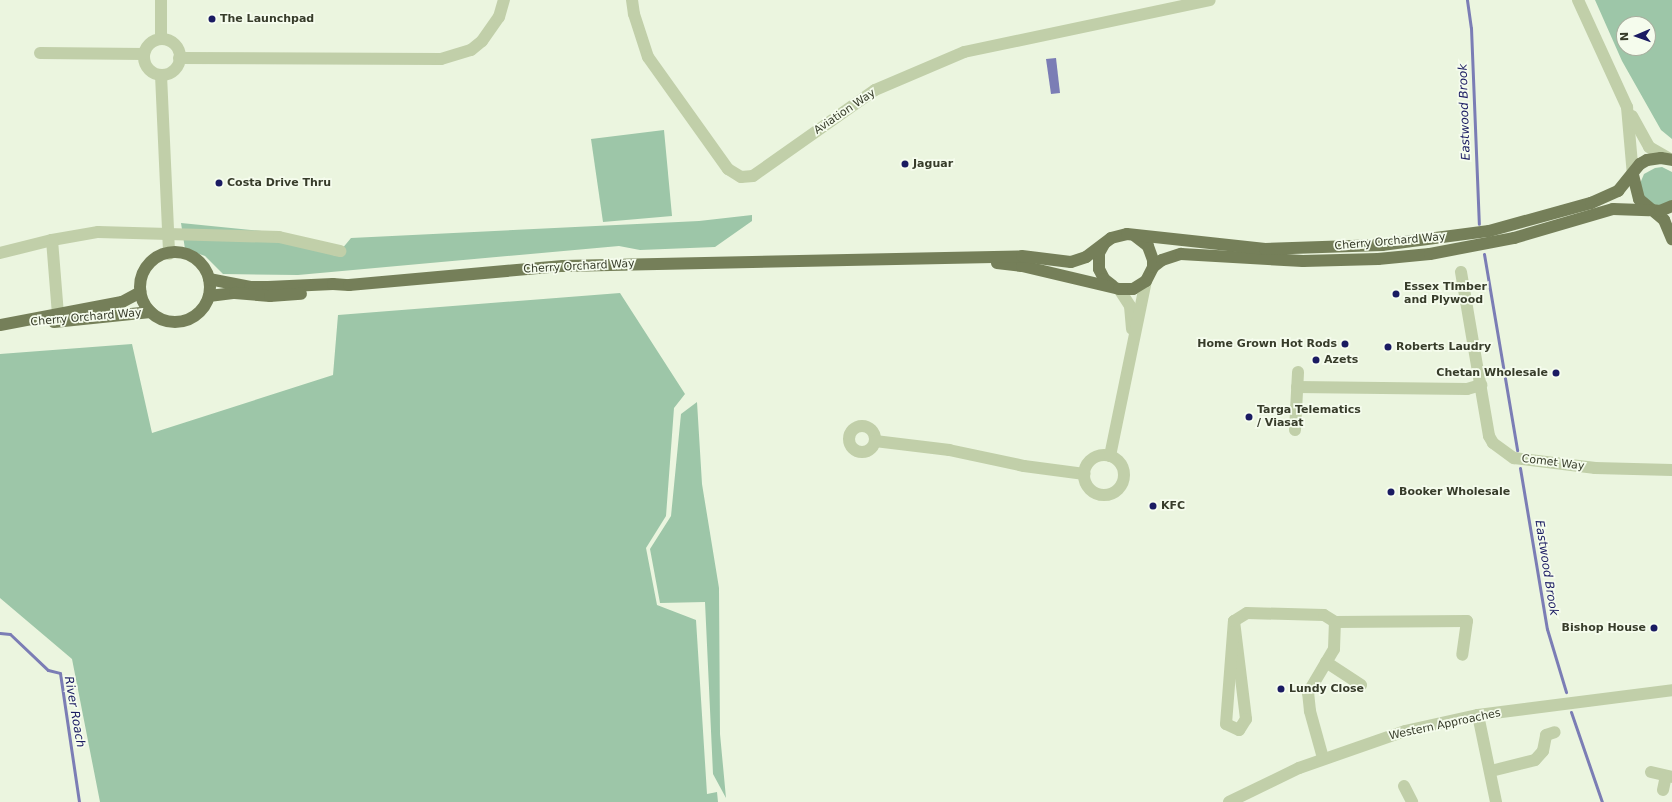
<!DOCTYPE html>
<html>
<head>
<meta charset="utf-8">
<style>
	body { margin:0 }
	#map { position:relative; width:1672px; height:802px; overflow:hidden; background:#ebf5df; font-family:"DejaVu Sans",sans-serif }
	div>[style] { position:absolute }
	.green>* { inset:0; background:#9dc6a8 }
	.water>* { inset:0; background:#7b7db5 }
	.stream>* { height:3px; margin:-1.5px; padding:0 1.5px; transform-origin:1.5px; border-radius:1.5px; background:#7b7db5 }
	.minor>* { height:12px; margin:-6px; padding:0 6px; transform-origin:6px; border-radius:6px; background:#c1cfa9 }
	.minor>.ring { margin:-6px; padding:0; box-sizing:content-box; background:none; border:12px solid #c1cfa9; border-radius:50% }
	.major>* { height:12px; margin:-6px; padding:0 6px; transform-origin:6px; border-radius:6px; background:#757f59 }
	.major>.ring { margin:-6px; padding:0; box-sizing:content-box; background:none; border:12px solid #757f59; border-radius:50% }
	.dots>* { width:11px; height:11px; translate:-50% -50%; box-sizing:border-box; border:2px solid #f5fced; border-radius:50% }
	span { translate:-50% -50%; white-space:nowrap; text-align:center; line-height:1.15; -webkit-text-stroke:3.5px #f5fced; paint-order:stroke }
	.poi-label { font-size:11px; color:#373c2a; font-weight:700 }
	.left { translate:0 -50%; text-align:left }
	.right { translate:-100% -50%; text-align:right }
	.street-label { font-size:11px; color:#373c2a }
	.water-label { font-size:12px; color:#1a1b62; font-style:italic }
	.north { position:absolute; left:1616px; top:16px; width:40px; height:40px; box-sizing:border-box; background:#f5fced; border:1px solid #a9af9f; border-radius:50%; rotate:268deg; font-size:11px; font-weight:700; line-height:16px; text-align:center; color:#373c2a }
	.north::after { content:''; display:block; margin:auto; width:14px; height:18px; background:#1a1b62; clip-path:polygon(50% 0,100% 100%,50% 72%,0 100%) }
</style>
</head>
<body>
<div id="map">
	<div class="green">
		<div style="clip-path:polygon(evenodd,1595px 0,1672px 0,1672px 139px,1661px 130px,1622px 61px,1595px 0,1624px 24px,1648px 24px,1648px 48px,1624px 48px,1624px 24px)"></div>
		<div style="clip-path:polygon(664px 130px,672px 216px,603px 222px,591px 139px)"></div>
		<div style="clip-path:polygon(1662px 167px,1672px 172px,1672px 203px,1666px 206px,1647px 204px,1639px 186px,1644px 174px,1655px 168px)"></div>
		<div style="clip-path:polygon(752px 215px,752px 221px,715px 247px,640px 250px,619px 246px,298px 275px,223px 274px,205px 256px,185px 249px,181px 223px,272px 232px,336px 256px,351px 238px,699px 221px)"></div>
		<div style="clip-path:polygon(620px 293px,685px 394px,674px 408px,666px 516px,646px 548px,657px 605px,696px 620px,707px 794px,717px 792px,718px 802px,100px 802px,72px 659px,0 598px,0 354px,132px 344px,152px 433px,333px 375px,338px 315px)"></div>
		<div style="clip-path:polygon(697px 402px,702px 484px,719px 588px,720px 734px,726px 798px,713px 774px,705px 602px,660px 603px,650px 549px,671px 516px,681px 414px)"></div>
	</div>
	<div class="water">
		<div style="clip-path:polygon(1056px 58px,1060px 93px,1051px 94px,1046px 59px)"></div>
	</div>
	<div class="stream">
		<div style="left:1467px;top:0;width:28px;rotate:82deg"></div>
		<div style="left:1471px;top:28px;width:196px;rotate:87.7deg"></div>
		<div style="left:1484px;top:254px;width:199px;rotate:80.4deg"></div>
		<div style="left:1520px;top:468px;width:163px;rotate:80.5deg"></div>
		<div style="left:1547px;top:629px;width:66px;rotate:73.2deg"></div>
		<div style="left:0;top:633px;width:10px;rotate:6deg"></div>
		<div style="left:10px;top:634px;width:52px;rotate:43.5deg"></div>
		<div style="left:48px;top:670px;width:12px;rotate:14deg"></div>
		<div style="left:60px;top:673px;width:130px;rotate:81.6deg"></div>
		<div style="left:1571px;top:712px;width:95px;rotate:71deg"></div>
	</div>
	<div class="minor">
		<div style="left:632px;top:0;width:14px;rotate:82deg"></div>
		<div style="left:634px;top:14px;width:45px;rotate:72deg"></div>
		<div style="left:648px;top:57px;width:138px;rotate:54.5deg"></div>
		<div style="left:728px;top:169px;width:15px;rotate:32deg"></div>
		<div style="left:741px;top:177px;width:12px;rotate:-5deg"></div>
		<div style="left:753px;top:176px;width:149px;rotate:-35.2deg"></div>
		<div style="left:875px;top:90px;width:97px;rotate:-23.1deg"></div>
		<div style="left:964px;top:52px;width:251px;rotate:-11.9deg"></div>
		<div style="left:1578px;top:0;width:118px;rotate:65.4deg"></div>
		<div style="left:1627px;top:107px;width:68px;rotate:85deg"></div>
		<div style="left:161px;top:39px;width:39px;rotate:-90deg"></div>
		<div class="ring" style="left:144px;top:39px;width:24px;height:24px"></div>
		<div style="left:40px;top:53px;width:104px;rotate:0.6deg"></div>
		<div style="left:179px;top:58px;width:262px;rotate:0.2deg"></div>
		<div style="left:441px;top:59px;width:31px;rotate:-17deg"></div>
		<div style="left:471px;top:50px;width:14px;rotate:-39deg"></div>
		<div style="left:482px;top:41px;width:29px;rotate:-55deg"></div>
		<div style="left:499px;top:17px;width:18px;rotate:-74deg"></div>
		<div style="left:161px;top:75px;width:179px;rotate:87.4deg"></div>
		<div style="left:1632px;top:116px;width:35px;rotate:61deg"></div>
		<div style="left:1649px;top:147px;width:22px;rotate:30deg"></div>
		<div style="left:52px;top:240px;width:47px;rotate:-9.9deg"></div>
		<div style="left:98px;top:232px;width:181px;rotate:1.6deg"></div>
		<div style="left:279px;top:237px;width:63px;rotate:12.9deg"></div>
		<div style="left:0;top:253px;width:54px;rotate:-14deg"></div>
		<div style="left:52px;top:240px;width:74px;rotate:85.4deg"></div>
		<div style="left:1461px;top:272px;width:166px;rotate:80.3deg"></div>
		<div style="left:1489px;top:436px;width:8px;rotate:60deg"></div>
		<div style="left:1493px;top:443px;width:26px;rotate:36deg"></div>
		<div style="left:1514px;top:458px;width:82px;rotate:7deg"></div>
		<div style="left:1595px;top:468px;width:77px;rotate:1.5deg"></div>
		<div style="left:1119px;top:289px;width:20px;rotate:57deg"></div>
		<div style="left:1130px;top:306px;width:23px;rotate:85deg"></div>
		<div style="left:1297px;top:387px;width:170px;rotate:0.7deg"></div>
		<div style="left:1467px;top:389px;width:15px;rotate:-16deg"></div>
		<div class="ring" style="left:849px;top:426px;width:14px;height:14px"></div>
		<div style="left:1295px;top:430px;width:58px;rotate:-87deg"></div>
		<div style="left:875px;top:441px;width:75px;rotate:6.9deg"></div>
		<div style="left:949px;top:450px;width:77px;rotate:12deg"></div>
		<div style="left:1024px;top:466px;width:61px;rotate:7.6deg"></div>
		<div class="ring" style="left:1084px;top:455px;width:28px;height:28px"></div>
		<div style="left:1110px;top:456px;width:179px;rotate:-78.4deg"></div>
		<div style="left:1234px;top:621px;width:99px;rotate:83deg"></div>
		<div style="left:1246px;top:719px;width:13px;rotate:122deg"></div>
		<div style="left:1239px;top:730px;width:14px;rotate:-155deg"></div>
		<div style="left:1226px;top:724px;width:103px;rotate:-85.6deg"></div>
		<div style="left:1234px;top:621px;width:15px;rotate:-32deg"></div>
		<div style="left:1247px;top:613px;width:77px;rotate:1.5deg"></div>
		<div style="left:1324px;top:615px;width:13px;rotate:32deg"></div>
		<div style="left:1335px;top:622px;width:132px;rotate:-0.4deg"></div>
		<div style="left:1467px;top:621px;width:34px;rotate:98deg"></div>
		<div style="left:1326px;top:662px;width:42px;rotate:33.3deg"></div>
		<div style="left:1478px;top:715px;width:89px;rotate:78.3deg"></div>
		<div style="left:1323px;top:758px;width:49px;rotate:-105.5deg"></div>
		<div style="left:1310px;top:711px;width:18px;rotate:-96deg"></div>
		<div style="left:1308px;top:693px;width:51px;rotate:-59.4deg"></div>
		<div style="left:1334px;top:649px;width:27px;rotate:-88deg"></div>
		<div style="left:1491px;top:771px;width:45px;rotate:-14deg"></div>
		<div style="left:1535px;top:760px;width:12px;rotate:-48deg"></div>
		<div style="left:1543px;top:751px;width:16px;rotate:-79deg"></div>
		<div style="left:1546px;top:735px;width:9px;rotate:-18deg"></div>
		<div style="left:1651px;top:772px;width:22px;rotate:13deg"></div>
		<div style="left:1404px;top:786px;width:18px;rotate:63deg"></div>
		<div style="left:1663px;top:790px;width:14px;rotate:-78deg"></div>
		<div style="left:1229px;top:802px;width:78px;rotate:-25.9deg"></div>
		<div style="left:1299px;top:768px;width:112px;rotate:-19.2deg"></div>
		<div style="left:1405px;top:731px;width:75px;rotate:-12.4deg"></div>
		<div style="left:1478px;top:715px;width:196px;rotate:-7.3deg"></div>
	</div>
	<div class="major">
		<div style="left:1633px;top:175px;width:25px;rotate:76deg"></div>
		<div style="left:1639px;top:199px;width:33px;rotate:40deg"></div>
		<div style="left:1664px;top:220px;width:21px;rotate:67deg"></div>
		<div style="left:1651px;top:210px;width:9px;rotate:6deg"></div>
		<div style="left:1660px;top:211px;width:13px;rotate:-23deg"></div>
		<div style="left:1104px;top:244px;width:10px;rotate:119deg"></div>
		<div style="left:1099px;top:253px;width:16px;rotate:90deg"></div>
		<div style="left:1099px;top:269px;width:11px;rotate:63deg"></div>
		<div style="left:1104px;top:279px;width:11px;rotate:38deg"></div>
		<div class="ring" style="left:140px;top:252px;width:58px;height:58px"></div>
		<div style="left:997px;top:263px;width:25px;rotate:7deg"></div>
		<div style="left:1022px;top:266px;width:100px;rotate:13.3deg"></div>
		<div style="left:1119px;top:289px;width:14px"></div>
		<div style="left:1133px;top:289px;width:15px;rotate:-32deg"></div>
		<div style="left:1146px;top:281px;width:16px;rotate:-63deg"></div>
		<div style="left:1153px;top:267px;width:7px;rotate:-90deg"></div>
		<div style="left:1153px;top:260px;width:15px;rotate:-110deg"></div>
		<div style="left:1148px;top:246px;width:16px;rotate:-142deg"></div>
		<div style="left:1153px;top:267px;width:11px;rotate:-38deg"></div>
		<div style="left:1162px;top:260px;width:20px;rotate:-18deg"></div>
		<div style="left:1181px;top:254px;width:122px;rotate:3.3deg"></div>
		<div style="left:1303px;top:261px;width:75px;rotate:-1.5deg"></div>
		<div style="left:1378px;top:259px;width:52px;rotate:-5.5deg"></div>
		<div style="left:1430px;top:254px;width:86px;rotate:-10.8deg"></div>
		<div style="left:1514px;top:238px;width:103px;rotate:-16.3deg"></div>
		<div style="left:1613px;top:209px;width:36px;rotate:2deg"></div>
		<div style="left:209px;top:279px;width:42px;rotate:11deg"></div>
		<div style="left:250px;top:287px;width:18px"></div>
		<div style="left:268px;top:287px;width:65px;rotate:-2.6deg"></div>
		<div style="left:333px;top:284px;width:16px;rotate:4deg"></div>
		<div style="left:349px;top:285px;width:215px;rotate:-5.1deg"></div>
		<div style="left:563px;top:266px;width:459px;rotate:-1.2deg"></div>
		<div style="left:1022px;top:256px;width:49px;rotate:7deg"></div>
		<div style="left:1071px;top:262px;width:16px;rotate:-18deg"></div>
		<div style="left:1086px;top:257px;width:31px;rotate:-37deg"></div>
		<div style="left:1111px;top:238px;width:16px;rotate:-14deg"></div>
		<div style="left:1127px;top:234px;width:139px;rotate:6.2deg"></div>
		<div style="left:1265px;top:249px;width:117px;rotate:-2deg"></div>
		<div style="left:1382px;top:245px;width:108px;rotate:-7.5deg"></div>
		<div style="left:1489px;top:231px;width:106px;rotate:-15.4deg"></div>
		<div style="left:1591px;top:203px;width:30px;rotate:-24deg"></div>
		<div style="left:1618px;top:191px;width:35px;rotate:-51deg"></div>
		<div style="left:1640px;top:164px;width:8px;rotate:-30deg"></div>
		<div style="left:1647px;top:160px;width:14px;rotate:-8deg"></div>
		<div style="left:1661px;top:158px;width:11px;rotate:10deg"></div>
		<div style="left:209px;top:296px;width:26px;rotate:-7deg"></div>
		<div style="left:235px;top:293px;width:35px;rotate:5deg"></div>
		<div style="left:270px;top:296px;width:31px;rotate:-4deg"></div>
		<div style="left:54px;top:322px;width:97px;rotate:-5.9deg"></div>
		<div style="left:0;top:325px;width:124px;rotate:-10.7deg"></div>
		<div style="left:122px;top:302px;width:21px;rotate:-28deg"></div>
	</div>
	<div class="dots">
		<div style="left:212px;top:19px;background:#1a1b62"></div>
		<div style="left:905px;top:164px;background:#1a1b62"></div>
		<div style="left:219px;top:183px;background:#1a1b62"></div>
		<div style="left:1396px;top:294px;background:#1a1b62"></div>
		<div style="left:1345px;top:344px;background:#1a1b62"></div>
		<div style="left:1388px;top:347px;background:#1a1b62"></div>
		<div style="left:1316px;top:360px;background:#1a1b62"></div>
		<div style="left:1556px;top:373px;background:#1a1b62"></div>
		<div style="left:1249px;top:417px;background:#1a1b62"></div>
		<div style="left:1391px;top:492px;background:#1a1b62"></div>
		<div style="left:1153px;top:506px;background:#1a1b62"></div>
		<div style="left:1654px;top:628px;background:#1a1b62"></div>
		<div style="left:1281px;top:689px;background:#1a1b62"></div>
	</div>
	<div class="poi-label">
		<span class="left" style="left:220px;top:19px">The Launchpad</span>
		<span class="left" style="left:913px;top:164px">Jaguar</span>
		<span class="left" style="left:227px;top:183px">Costa Drive Thru</span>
		<span class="left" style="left:1404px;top:294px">Essex TImber<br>and Plywood</span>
		<span class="right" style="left:1337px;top:344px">Home Grown Hot Rods</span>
		<span class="left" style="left:1396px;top:347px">Roberts Laudry</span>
		<span class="left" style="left:1324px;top:360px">Azets</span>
		<span class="right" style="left:1548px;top:373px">Chetan Wholesale</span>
		<span class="left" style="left:1257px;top:417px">Targa Telematics<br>/ Viasat</span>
		<span class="left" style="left:1399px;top:492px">Booker Wholesale</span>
		<span class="left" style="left:1161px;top:506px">KFC</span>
		<span class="right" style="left:1646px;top:628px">Bishop House</span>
		<span class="left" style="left:1289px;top:689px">Lundy Close</span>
	</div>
	<div class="street-label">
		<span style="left:845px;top:112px;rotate:-34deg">Aviation Way</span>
		<span style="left:1390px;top:242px;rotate:-5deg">Cherry Orchard Way</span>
		<span style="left:579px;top:267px;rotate:-3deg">Cherry Orchard Way</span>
		<span style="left:86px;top:318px;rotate:-5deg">Cherry Orchard Way</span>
		<span style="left:1553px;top:463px;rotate:7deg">Comet Way</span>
		<span style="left:1445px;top:725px;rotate:-12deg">Western Approaches</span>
	</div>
	<div class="water-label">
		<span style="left:1465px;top:112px;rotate:-92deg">Eastwood Brook</span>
		<span style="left:1546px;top:568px;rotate:81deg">Eastwood Brook</span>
		<span style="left:74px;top:712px;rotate:80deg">River Roach</span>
	</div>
	<div class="north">N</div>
</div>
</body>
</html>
